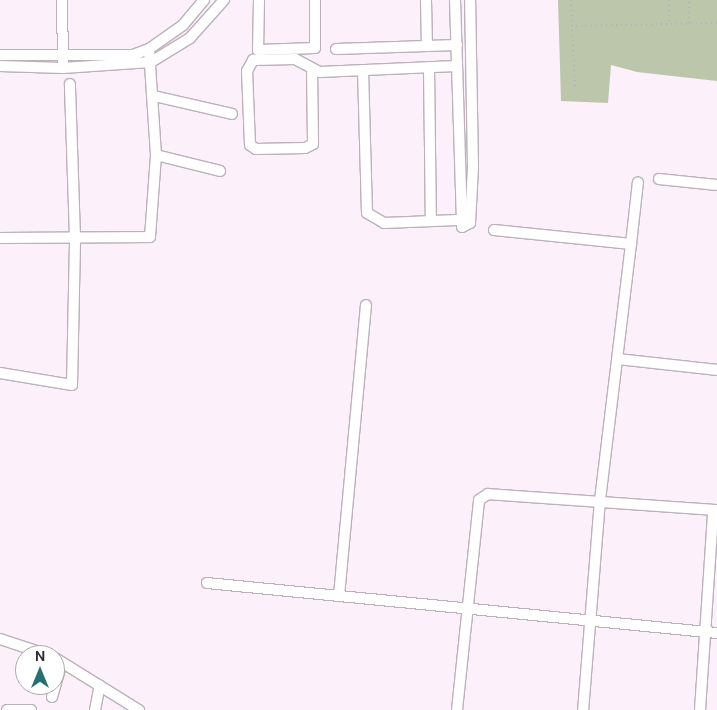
<!DOCTYPE html>
<html>
<head>
<meta charset="utf-8">
<style>
	body { margin:0 }
	#map { position:relative; width:717px; height:710px; overflow:hidden; background:#fcf0fb; font-family:"DM Sans",sans-serif }
	div>[style] { position:absolute }
	.green>* { inset:0; background:#bbc6aa }
	.path>* { height:2px; margin-top:-1px; transform-origin:0; background:repeating-linear-gradient(90deg,#b9b0b9 0 1px,transparent 0 5px) }
	.roads { filter:drop-shadow(1px 0 #bcb1bb) drop-shadow(-1px 0 #bcb1bb) drop-shadow(0 1px #bcb1bb) drop-shadow(0 -1px #bcb1bb) }
	.minor>* { height:10px; margin:-5px; padding:0 5px; transform-origin:5px; border-radius:5px; background:#fff }
	span { translate:-50% -50%; white-space:nowrap; text-align:center; line-height:1.15; -webkit-text-stroke:4px #fff; paint-order:stroke }
	.north { position:absolute; left:15px; top:645px; width:50px; height:50px; box-sizing:border-box; background:#fff; border:1px solid #abaaab; border-radius:50%; rotate:0deg; font-size:14px; font-weight:700; line-height:20px; text-align:center; color:#2e2a2e }
	.north::after { content:''; display:block; margin:auto; width:18px; height:22px; background:#257072; clip-path:polygon(50% 0,100% 100%,50% 72%,0 100%) }
</style>
</head>
<body>
<div id="map">
	<div class="green">
		<div style="clip-path:polygon(558px 0,717px 0,717px 81px,637px 72px,611px 65px,608px 103px,561px 101px)"></div>
	</div>
	<div class="path">
		<div style="left:571px;top:0;width:89px;rotate:87.4deg"></div>
		<div style="left:669px;top:0;width:25px;rotate:90deg"></div>
		<div style="left:689px;top:23px;width:23px;rotate:-90deg"></div>
		<div style="left:571px;top:26px;width:146px;rotate:-1.2deg"></div>
	</div>
	<div class="roads">
		<div class="minor">
			<div style="left:62px;top:0;width:62px;rotate:89.1deg"></div>
			<div style="left:259px;top:0;width:50px;rotate:91.1deg"></div>
			<div style="left:258px;top:50px;width:57px;rotate:-2deg"></div>
			<div style="left:315px;top:48px;width:48px;rotate:-90deg"></div>
			<div style="left:426px;top:0;width:46px;rotate:88.8deg"></div>
			<div style="left:455px;top:0;width:227px;rotate:88.2deg"></div>
			<div style="left:462px;top:227px;width:9px;rotate:-27deg"></div>
			<div style="left:470px;top:223px;width:56px;rotate:-86.9deg"></div>
			<div style="left:473px;top:167px;width:167px;rotate:-91deg"></div>
			<div style="left:336px;top:49px;width:121px;rotate:-1.9deg"></div>
			<div style="left:0;top:55px;width:133px"></div>
			<div style="left:133px;top:55px;width:17px;rotate:-21deg"></div>
			<div style="left:149px;top:49px;width:42px;rotate:-35.2deg"></div>
			<div style="left:183px;top:25px;width:33px;rotate:-50deg"></div>
			<div style="left:0;top:66px;width:63px;rotate:1.8deg"></div>
			<div style="left:63px;top:68px;width:88px;rotate:-3.9deg"></div>
			<div style="left:151px;top:62px;width:46px;rotate:-31.6deg"></div>
			<div style="left:190px;top:38px;width:51px;rotate:-48.2deg"></div>
			<div style="left:429px;top:67px;width:154px;rotate:89.3deg"></div>
			<div style="left:312px;top:69px;width:75px;rotate:89.2deg"></div>
			<div style="left:313px;top:144px;width:9px;rotate:153deg"></div>
			<div style="left:305px;top:148px;width:49px;rotate:178.8deg"></div>
			<div style="left:256px;top:149px;width:7px;rotate:-146deg"></div>
			<div style="left:250px;top:145px;width:74px;rotate:-92.3deg"></div>
			<div style="left:247px;top:71px;width:13px;rotate:-61deg"></div>
			<div style="left:253px;top:60px;width:42px;rotate:-1.4deg"></div>
			<div style="left:295px;top:59px;width:27px;rotate:28deg"></div>
			<div style="left:319px;top:72px;width:138px;rotate:-2.5deg"></div>
			<div style="left:363px;top:70px;width:143px;rotate:88.4deg"></div>
			<div style="left:367px;top:213px;width:20px;rotate:30deg"></div>
			<div style="left:384px;top:223px;width:74px;rotate:-2.3deg"></div>
			<div style="left:154px;top:96px;width:80px;rotate:13deg"></div>
			<div style="left:156px;top:155px;width:66px;rotate:14deg"></div>
			<div style="left:659px;top:179px;width:58px;rotate:5.9deg"></div>
			<div style="left:494px;top:230px;width:138px;rotate:5.8deg"></div>
			<div style="left:631px;top:244px;width:258px;rotate:96.9deg"></div>
			<div style="left:600px;top:500px;width:211px;rotate:94.6deg"></div>
			<div style="left:0;top:238px;width:150px;rotate:-0.4deg"></div>
			<div style="left:150px;top:237px;width:82px;rotate:-85.8deg"></div>
			<div style="left:156px;top:155px;width:106px;rotate:-93.8deg"></div>
			<div style="left:631px;top:244px;width:62px;rotate:-83.6deg"></div>
			<div style="left:618px;top:359px;width:100px;rotate:6.3deg"></div>
			<div style="left:0;top:373px;width:73px;rotate:9.5deg"></div>
			<div style="left:72px;top:385px;width:147px;rotate:-88.8deg"></div>
			<div style="left:75px;top:238px;width:154px;rotate:-91.9deg"></div>
			<div style="left:207px;top:583px;width:512px;rotate:5.6deg"></div>
			<div style="left:339px;top:596px;width:292px;rotate:-84.7deg"></div>
			<div style="left:0;top:639px;width:51px;rotate:18.4deg"></div>
			<div style="left:55px;top:658px;width:99px;rotate:31.8deg"></div>
			<div style="left:52px;top:697px;width:35px;rotate:-74deg"></div>
			<div style="left:7px;top:710px;width:24px"></div>
			<div style="left:95px;top:710px;width:25px;rotate:-79deg"></div>
			<div style="left:457px;top:710px;width:211px;rotate:-84deg"></div>
			<div style="left:479px;top:500px;width:11px;rotate:-34deg"></div>
			<div style="left:488px;top:494px;width:230px;rotate:4deg"></div>
			<div style="left:700px;top:710px;width:197px;rotate:-86.2deg"></div>
		</div>
	</div>
	<div class="north">N</div>
</div>
</body>
</html>
